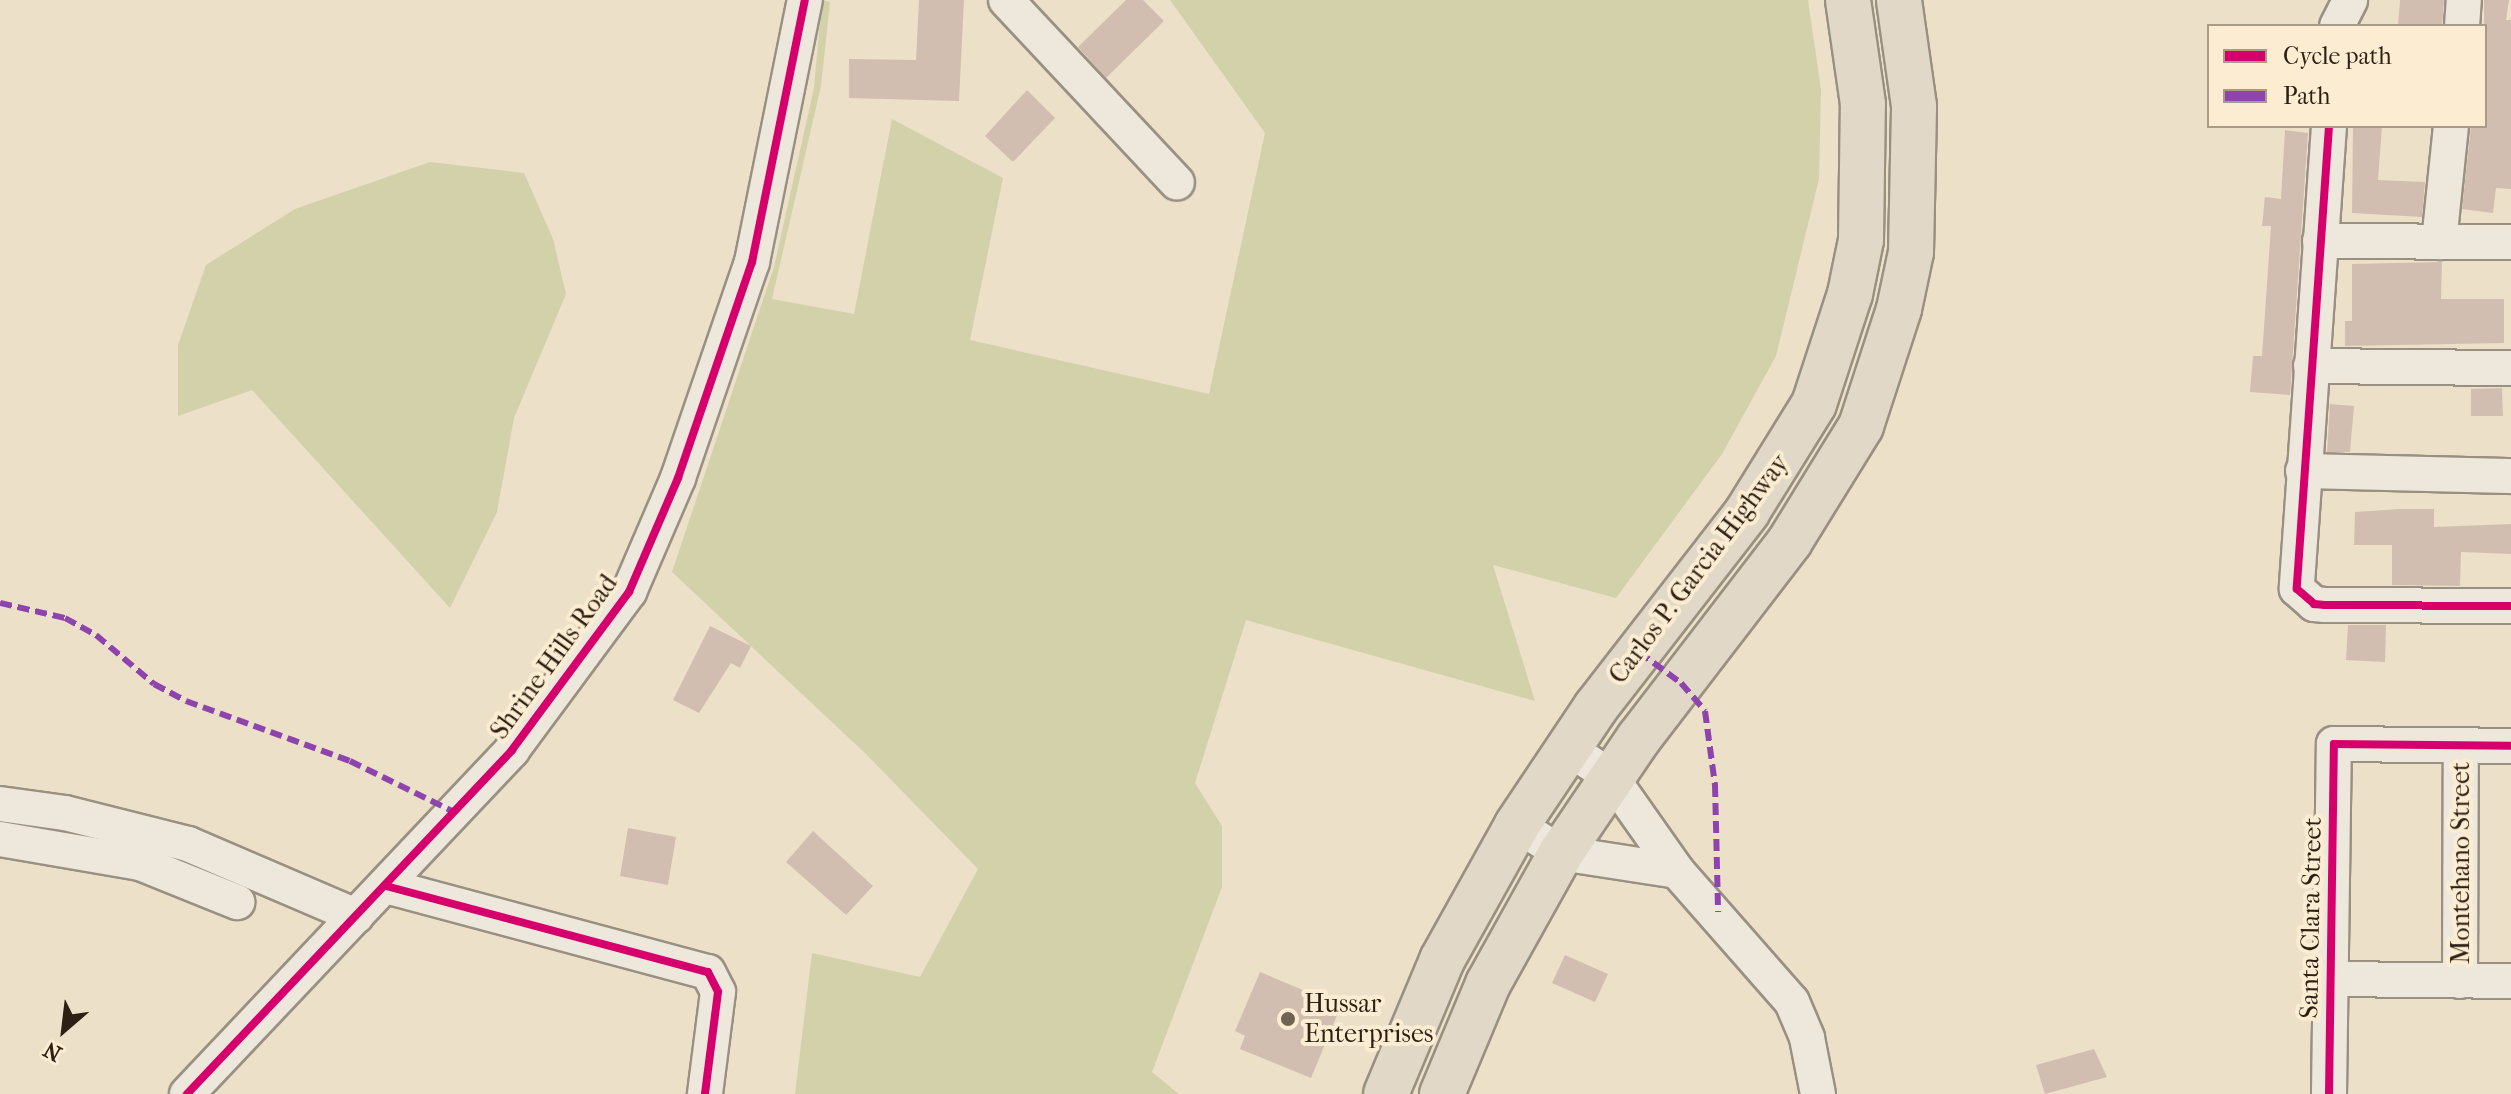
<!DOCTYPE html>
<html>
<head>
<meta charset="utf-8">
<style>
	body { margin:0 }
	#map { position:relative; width:2511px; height:1094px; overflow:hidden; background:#ece0c8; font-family:"IM FELL French Canon",serif }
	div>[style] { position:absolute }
	.green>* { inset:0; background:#d2d1aa }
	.building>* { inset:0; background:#d2beb0 }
	.roads { filter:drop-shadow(2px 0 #999082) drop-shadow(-2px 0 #999082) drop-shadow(0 2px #999082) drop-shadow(0 -2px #999082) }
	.minor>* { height:34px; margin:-17px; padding:0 17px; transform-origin:17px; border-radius:17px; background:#eee8dc }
	.highway>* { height:44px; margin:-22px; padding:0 22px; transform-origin:22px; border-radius:22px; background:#e1d8c7 }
	.quiet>* { height:6px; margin-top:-3px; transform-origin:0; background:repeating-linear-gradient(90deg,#8e44ad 0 12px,transparent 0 18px) }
	.cycleway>* { height:8px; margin:-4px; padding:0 4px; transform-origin:4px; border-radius:4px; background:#d6006c }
	.dots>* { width:22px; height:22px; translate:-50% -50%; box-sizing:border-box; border:4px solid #fcedd2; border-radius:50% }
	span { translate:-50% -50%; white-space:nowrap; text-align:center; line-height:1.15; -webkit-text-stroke:8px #fcedd2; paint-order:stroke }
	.street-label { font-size:26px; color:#2d1f14 }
	.poi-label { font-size:26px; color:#2d1f14 }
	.left { translate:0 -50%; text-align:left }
	.legend { position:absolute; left:2207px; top:24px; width:280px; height:104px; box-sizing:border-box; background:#fcedd2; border:2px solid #a99b86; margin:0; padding:10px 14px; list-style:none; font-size:24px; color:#2d1f14 }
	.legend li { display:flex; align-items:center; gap:16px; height:40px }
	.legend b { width:40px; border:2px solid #a99b86 }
	.north { position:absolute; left:24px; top:990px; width:80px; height:80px; -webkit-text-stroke:6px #fcedd2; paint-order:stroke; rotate:208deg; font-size:22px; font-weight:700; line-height:32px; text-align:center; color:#2d1f14 }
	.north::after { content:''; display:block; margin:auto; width:28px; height:36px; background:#2d1f14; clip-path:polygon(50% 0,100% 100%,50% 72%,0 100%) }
</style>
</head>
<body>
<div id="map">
	<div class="green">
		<div style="clip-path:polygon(822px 0,830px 2px,821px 86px,772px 299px,854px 314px,892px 119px,1003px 178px,970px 340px,1209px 394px,1265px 133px,1170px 0,1808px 0,1821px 90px,1819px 179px,1776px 356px,1722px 454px,1616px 598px,1493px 565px,1535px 701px,1246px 620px,1195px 783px,1222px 826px,1222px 887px,1152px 1072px,1179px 1094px,795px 1094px,812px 953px,920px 977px,978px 869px,866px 754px,672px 572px,774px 267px,814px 88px)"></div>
		<div style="clip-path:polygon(430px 162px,524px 173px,553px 239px,566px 294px,514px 418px,497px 512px,450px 608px,252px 390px,178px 416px,178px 345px,206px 265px,295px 209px)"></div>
	</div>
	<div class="building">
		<div style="clip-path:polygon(919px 0,964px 0,959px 101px,849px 98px,849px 59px,916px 60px)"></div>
		<div style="clip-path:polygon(1126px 0,1143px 0,1164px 21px,1106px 78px,1078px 47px)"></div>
		<div style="clip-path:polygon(2400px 0,2444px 0,2442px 26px,2398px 26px)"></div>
		<div style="clip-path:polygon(2484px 0,2509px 0,2506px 20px,2511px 20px,2511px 189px,2496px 188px,2493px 213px,2462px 209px,2471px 126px,2485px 126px)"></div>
		<div style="clip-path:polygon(1027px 90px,1055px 118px,1013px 162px,985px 136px)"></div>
		<div style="clip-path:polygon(2353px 126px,2382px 126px,2378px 180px,2425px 182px,2422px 217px,2352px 213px)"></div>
		<div style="clip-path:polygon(2285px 130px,2308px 133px,2290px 395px,2250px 392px,2253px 356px,2262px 356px,2271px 226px,2262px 226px,2265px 197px,2281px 199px)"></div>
		<div style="clip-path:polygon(2442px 262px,2441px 299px,2504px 299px,2504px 343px,2345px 346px,2345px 321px,2352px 321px,2352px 264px)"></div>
		<div style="clip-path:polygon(2502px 388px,2503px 416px,2471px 416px,2471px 389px)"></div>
		<div style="clip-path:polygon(2330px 404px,2354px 406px,2350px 452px,2327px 452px)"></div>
		<div style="clip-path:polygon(2400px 509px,2434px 509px,2434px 527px,2511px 524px,2511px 554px,2461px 552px,2460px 586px,2392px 585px,2392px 545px,2354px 545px,2355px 512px)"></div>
		<div style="clip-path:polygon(2348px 625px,2386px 625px,2385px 662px,2346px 660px)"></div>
		<div style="clip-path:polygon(710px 626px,751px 646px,740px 668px,731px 663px,699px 713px,673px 700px)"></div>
		<div style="clip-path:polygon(628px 828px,676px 837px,668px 885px,620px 876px)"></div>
		<div style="clip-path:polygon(813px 831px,873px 886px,846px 915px,786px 862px)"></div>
		<div style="clip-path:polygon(1565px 955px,1608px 974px,1595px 1002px,1552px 983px)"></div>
		<div style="clip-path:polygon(1260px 972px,1341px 1006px,1311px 1078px,1240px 1049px,1245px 1036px,1235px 1031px)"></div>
		<div style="clip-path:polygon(2094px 1049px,2107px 1077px,2045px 1094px,2036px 1065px)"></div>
	</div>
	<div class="roads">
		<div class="minor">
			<div style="left:1006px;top:0;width:250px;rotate:46.9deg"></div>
			<div style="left:2337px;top:26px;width:29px;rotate:-63deg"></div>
			<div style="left:2462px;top:26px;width:26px;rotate:-86deg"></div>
			<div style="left:2329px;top:126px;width:464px;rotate:94deg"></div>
			<div style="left:2297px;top:589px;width:23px;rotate:41deg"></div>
			<div style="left:2314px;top:604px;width:11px;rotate:5deg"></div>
			<div style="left:2325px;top:605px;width:186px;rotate:0.3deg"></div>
			<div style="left:2320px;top:241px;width:191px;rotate:0.3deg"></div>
			<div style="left:2439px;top:242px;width:117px;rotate:-84.1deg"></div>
			<div style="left:2311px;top:366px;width:200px;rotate:0.6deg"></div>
			<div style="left:2303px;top:471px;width:208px;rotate:1.4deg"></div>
			<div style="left:1568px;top:748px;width:52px;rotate:34deg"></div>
			<div style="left:1611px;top:777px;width:115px;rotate:54.9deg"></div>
			<div style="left:1677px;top:871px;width:174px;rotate:48.7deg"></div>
			<div style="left:1792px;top:1002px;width:39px;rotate:67deg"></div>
			<div style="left:1807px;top:1038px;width:57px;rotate:78.9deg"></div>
			<div style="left:0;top:804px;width:66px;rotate:7.9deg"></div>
			<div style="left:65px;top:813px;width:127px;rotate:14.1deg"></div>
			<div style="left:188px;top:844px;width:183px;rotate:23.2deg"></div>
			<div style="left:1517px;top:825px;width:52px;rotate:32.5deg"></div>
			<div style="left:1561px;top:853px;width:117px;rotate:8.8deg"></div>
			<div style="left:0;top:839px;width:142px;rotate:9.7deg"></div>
			<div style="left:140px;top:863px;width:105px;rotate:21.9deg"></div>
			<div style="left:386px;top:886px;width:333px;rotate:15deg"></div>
			<div style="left:708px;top:972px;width:22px;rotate:63deg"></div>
			<div style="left:718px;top:992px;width:103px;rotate:97.3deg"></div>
			<div style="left:2329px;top:979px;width:182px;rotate:0.6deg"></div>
			<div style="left:2460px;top:981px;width:236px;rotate:-89.8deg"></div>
			<div style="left:187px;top:1094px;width:473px;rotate:-46.6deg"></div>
			<div style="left:512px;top:750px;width:197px;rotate:-53.5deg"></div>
			<div style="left:629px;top:592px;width:124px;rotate:-66.7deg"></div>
			<div style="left:678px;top:478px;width:228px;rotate:-71.1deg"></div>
			<div style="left:752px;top:262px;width:267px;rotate:-78.6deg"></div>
			<div style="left:2329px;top:1094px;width:350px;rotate:-89.2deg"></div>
			<div style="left:2334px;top:744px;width:177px;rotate:0.6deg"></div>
		</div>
		<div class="highway">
			<div style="left:1386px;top:1094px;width:145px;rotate:-67.3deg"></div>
			<div style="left:1442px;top:960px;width:154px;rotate:-60.9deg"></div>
			<div style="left:1517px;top:825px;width:142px;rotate:-56.2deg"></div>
			<div style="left:1596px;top:707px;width:247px;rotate:-52.2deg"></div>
			<div style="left:1747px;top:512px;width:127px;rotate:-58.2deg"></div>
			<div style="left:1814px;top:404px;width:116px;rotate:-71.9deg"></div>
			<div style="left:1850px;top:294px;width:55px;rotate:-78.5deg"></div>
			<div style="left:1861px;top:240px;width:136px;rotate:-89.2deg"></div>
			<div style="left:1863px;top:104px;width:105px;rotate:-98.2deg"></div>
			<div style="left:1442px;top:1094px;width:119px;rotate:-67.3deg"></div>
			<div style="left:1488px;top:984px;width:150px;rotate:-60.9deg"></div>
			<div style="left:1561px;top:853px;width:139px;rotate:-55.9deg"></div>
			<div style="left:1639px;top:738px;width:248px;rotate:-52.5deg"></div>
			<div style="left:1790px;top:541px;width:135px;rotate:-58.3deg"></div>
			<div style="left:1861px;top:426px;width:123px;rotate:-72deg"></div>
			<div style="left:1899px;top:309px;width:58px;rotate:-78.1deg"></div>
			<div style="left:1911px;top:252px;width:146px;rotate:-88.8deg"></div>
			<div style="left:1914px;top:106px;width:107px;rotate:-98.1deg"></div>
		</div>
	</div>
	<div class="quiet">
		<div style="left:0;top:603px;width:67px;rotate:13deg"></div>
		<div style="left:65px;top:618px;width:35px;rotate:29deg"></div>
		<div style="left:96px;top:635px;width:76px;rotate:40.2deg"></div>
		<div style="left:154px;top:684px;width:36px;rotate:28deg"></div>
		<div style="left:186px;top:701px;width:175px;rotate:20.1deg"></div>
		<div style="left:350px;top:761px;width:118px;rotate:26.1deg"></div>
		<div style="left:1639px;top:652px;width:52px;rotate:36.4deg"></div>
		<div style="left:1681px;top:683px;width:37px;rotate:49deg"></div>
		<div style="left:1705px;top:711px;width:75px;rotate:82.3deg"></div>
		<div style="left:1715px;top:785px;width:127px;rotate:88.6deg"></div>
	</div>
	<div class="cycleway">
		<div style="left:2329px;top:126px;width:464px;rotate:94deg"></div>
		<div style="left:2297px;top:589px;width:23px;rotate:41deg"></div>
		<div style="left:2314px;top:604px;width:11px;rotate:5deg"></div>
		<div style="left:2325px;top:605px;width:186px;rotate:0.3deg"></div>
		<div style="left:386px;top:886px;width:333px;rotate:15deg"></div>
		<div style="left:708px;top:972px;width:22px;rotate:63deg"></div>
		<div style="left:718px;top:992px;width:103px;rotate:97.3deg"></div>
		<div style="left:187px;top:1094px;width:473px;rotate:-46.6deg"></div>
		<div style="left:512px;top:750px;width:197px;rotate:-53.5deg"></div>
		<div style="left:629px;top:592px;width:124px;rotate:-66.7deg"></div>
		<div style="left:678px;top:478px;width:228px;rotate:-71.1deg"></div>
		<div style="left:752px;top:262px;width:267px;rotate:-78.6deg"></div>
		<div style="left:2329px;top:1094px;width:350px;rotate:-89.2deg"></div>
		<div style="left:2334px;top:744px;width:177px;rotate:0.6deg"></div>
	</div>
	<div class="dots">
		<div style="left:1288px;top:1019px;background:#706353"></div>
	</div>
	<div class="street-label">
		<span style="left:1699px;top:569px;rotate:-53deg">Carlos P. Garcia Highway</span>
		<span style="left:554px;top:657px;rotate:-54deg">Shrine Hills Road</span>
		<span style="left:2461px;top:863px;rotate:-90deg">Montehano Street</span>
		<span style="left:2311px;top:918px;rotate:-89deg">Santa Clara Street</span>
	</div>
	<div class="poi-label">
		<span class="left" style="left:1304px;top:1019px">Hussar<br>Enterprises</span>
	</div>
	<ul class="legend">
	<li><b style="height:10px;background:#d6006c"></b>Cycle path</li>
	<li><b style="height:10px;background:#8e44ad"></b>Path</li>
	</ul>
	<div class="north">N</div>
</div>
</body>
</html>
